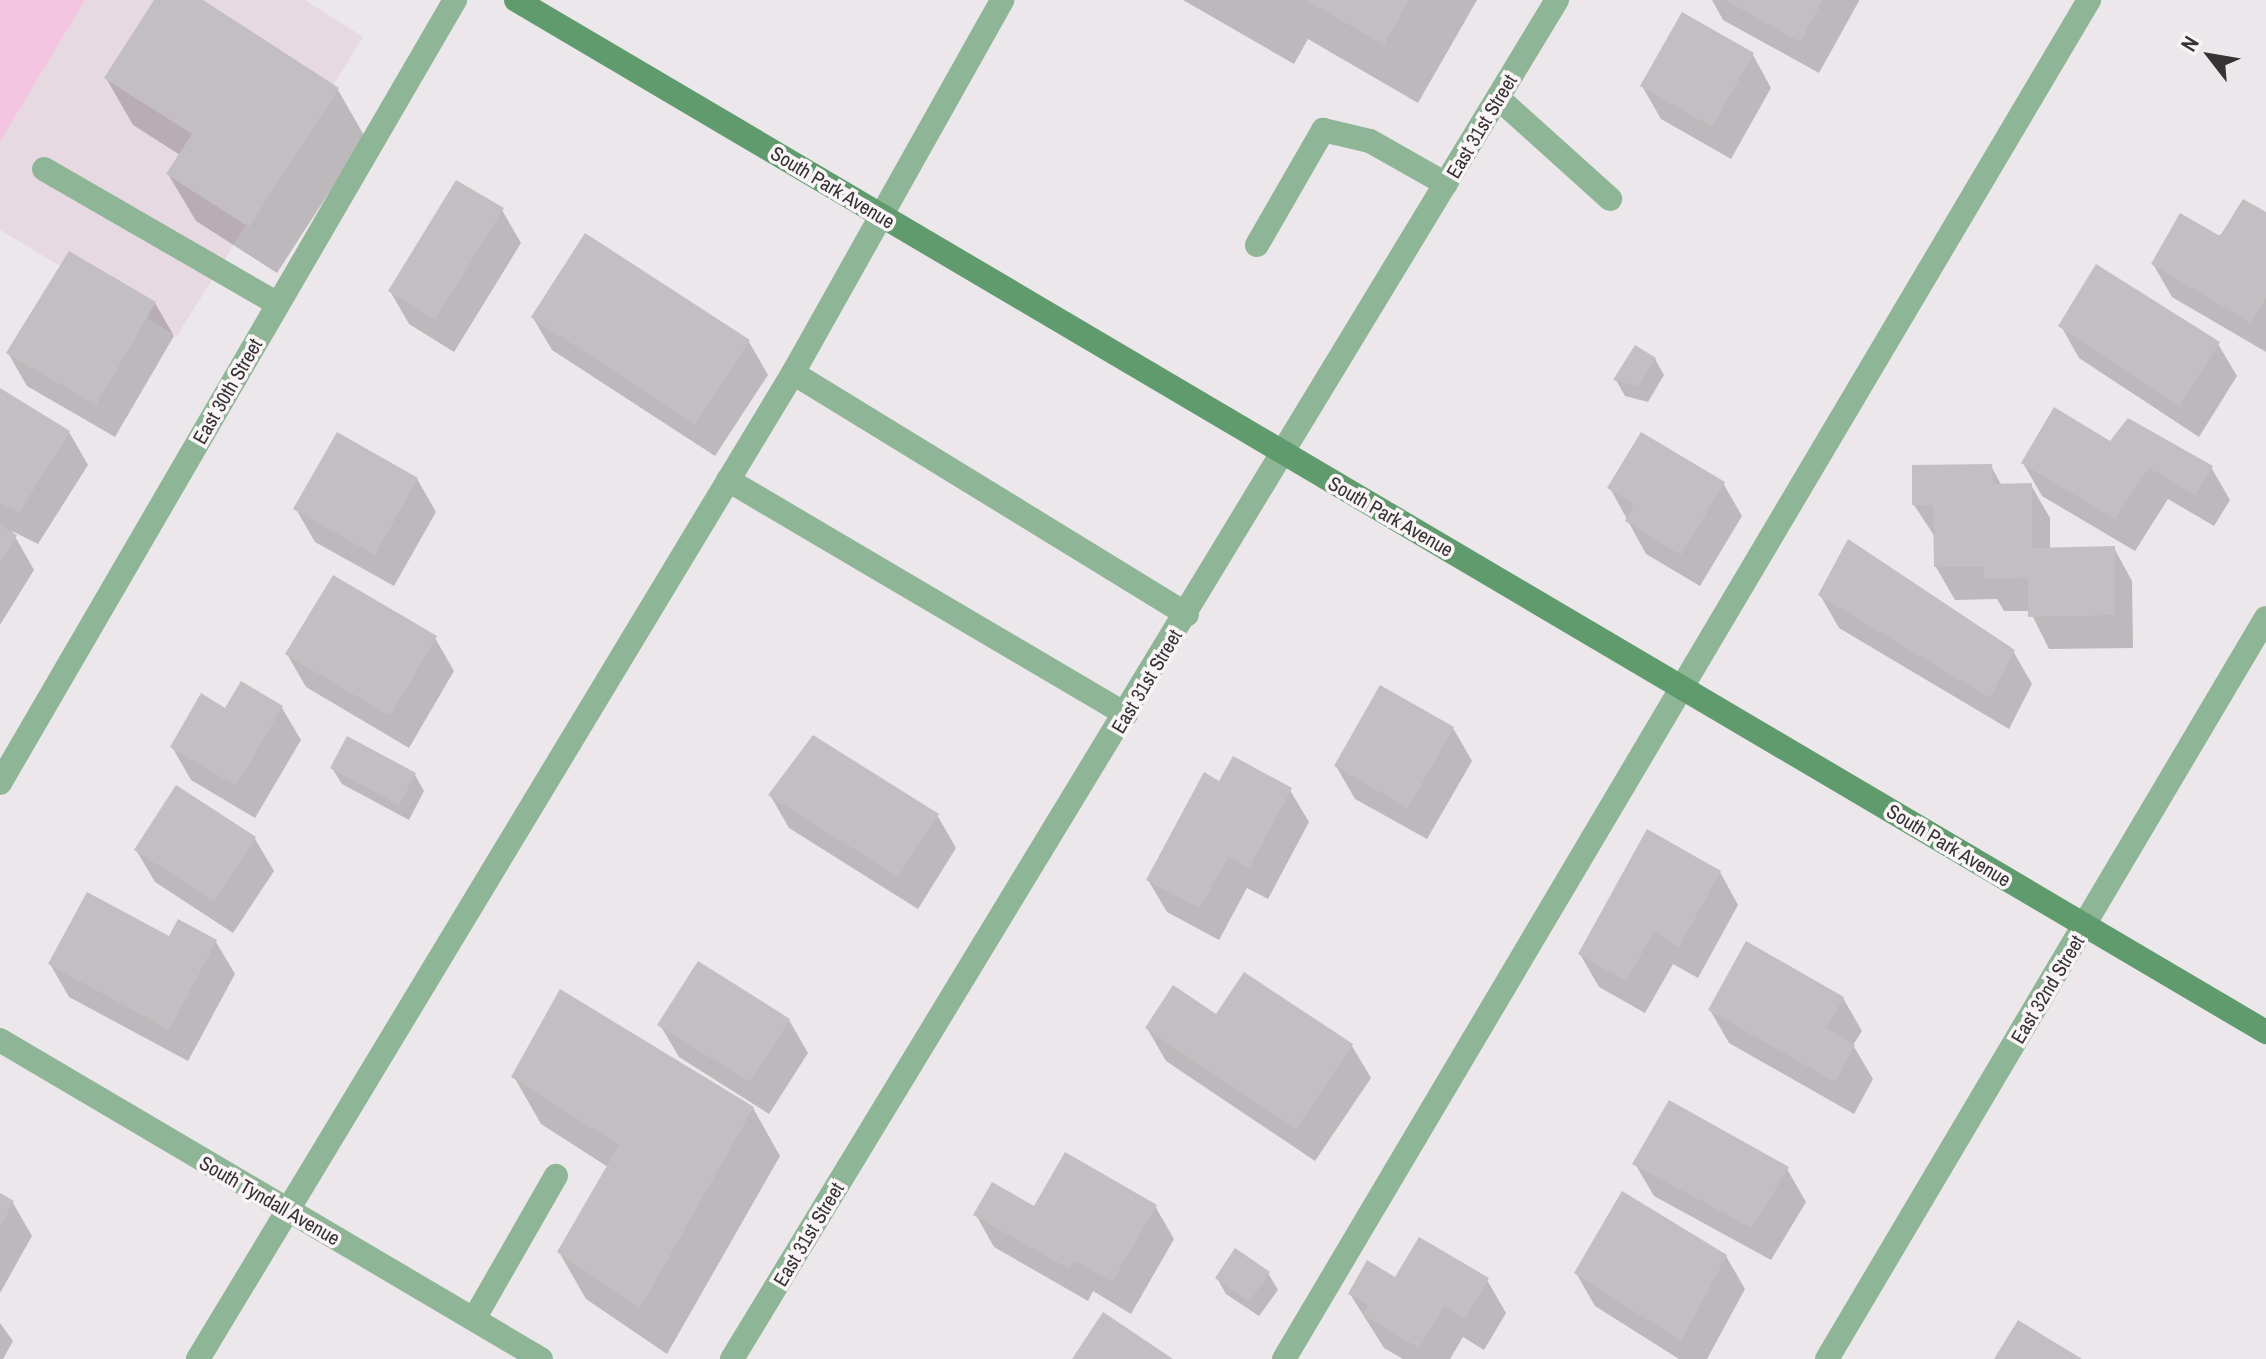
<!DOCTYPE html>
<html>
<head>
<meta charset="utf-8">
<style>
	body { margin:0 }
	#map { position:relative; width:2266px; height:1359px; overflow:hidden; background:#ece7ea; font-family:"Archivo Narrow",sans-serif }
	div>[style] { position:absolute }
	.built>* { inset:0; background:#e7d9e1 }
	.green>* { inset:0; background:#f4c5e0 }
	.shadow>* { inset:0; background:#0003 }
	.building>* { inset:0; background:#c3bec1 }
	.service>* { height:24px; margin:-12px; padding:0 12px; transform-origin:12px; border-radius:12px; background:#8eb596 }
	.minor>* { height:24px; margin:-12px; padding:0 12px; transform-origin:12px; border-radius:12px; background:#8eb596 }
	.secondary>* { height:24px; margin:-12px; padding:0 12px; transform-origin:12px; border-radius:12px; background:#609b6e }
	span { translate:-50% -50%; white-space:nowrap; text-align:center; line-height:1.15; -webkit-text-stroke:7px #faf4f7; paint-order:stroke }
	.street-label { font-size:20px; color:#353334 }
	.north { position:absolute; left:2170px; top:16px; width:80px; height:80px; -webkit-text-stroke:6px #faf4f7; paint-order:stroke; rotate:301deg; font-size:22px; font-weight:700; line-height:32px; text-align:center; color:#353334 }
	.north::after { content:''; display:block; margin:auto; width:28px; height:36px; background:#353334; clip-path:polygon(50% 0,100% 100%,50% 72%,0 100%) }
</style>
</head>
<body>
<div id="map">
	<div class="built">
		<div style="clip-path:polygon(0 0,305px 0,363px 37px,177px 336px,0 230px)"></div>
	</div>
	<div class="green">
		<div style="clip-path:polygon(0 0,85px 0,0 142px)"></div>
	</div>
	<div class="shadow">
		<div style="clip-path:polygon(156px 0,198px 0,338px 90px,365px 137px,277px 273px,196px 221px,168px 174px,180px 155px,133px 125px,106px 78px)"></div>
		<div style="clip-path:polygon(1183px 0,1477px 0,1418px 103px,1308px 39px,1294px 64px)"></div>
		<div style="clip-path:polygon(1712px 0,1859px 0,1859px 1px,1819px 73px,1723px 20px)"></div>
		<div style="clip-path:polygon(1753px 55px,1771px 88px,1731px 159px,1661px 119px,1642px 86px)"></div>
		<div style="clip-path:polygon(502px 210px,521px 243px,454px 352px,409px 324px,390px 291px)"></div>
		<div style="clip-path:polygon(2266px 215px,2266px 352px,2172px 297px,2153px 264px)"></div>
		<div style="clip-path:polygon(155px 303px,174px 336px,115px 437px,27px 386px,8px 353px)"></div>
		<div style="clip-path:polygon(533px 318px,749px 342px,768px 375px,715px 456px,552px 350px)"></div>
		<div style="clip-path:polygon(2061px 326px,2218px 344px,2237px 376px,2199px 437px,2079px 358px)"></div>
		<div style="clip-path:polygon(1655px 359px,1664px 375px,1648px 402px,1625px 396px,1616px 380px)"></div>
		<div style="clip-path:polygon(0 390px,69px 432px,88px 465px,38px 544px,12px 531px,34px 570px,0 625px)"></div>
		<div style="clip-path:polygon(2023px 463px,2211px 467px,2230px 500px,2214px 526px,2168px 499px,2135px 551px,2042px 496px)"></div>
		<div style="clip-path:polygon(1991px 466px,2002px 486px,2031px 485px,2050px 518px,2050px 549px,2114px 548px,2132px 581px,2133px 648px,2049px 649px,2030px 611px,2004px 611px,1997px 599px,1955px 600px,1936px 567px,1935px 537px,1914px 505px)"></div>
		<div style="clip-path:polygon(417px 479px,436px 512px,394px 586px,315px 542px,296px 509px)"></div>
		<div style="clip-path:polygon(1723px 483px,1742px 516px,1700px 586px,1646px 554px,1610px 488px)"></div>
		<div style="clip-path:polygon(1820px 595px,2013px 651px,2032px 684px,2009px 729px,1839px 628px)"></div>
		<div style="clip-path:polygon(435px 638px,454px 671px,409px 748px,306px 687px,287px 654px)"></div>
		<div style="clip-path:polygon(282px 708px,301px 740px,255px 818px,191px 780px,172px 747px,225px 710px)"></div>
		<div style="clip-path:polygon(1453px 728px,1472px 761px,1427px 839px,1355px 799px,1336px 766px)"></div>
		<div style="clip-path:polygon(332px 768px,415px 775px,424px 791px,409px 820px,342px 784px)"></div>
		<div style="clip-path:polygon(1220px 783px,1290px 790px,1309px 822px,1268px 899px,1247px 888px,1219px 940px,1167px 912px,1148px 880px)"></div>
		<div style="clip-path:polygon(770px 795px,937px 815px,956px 848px,918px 909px,789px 828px)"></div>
		<div style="clip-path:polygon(255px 839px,274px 871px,233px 933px,155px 882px,136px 850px)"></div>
		<div style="clip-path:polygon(1720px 872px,1738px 905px,1698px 978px,1673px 964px,1645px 1013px,1599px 987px,1580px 954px)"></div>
		<div style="clip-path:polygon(170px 939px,216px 942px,235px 974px,188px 1061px,69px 997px,50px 964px)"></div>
		<div style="clip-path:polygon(1843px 998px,1862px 1031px,1853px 1045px,1873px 1079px,1854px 1114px,1729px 1043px,1710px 1010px)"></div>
		<div style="clip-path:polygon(789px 1020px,808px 1053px,769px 1114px,679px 1057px,660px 1025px)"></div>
		<div style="clip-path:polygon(1147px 1028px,1352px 1046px,1371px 1078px,1315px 1161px,1166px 1061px)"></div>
		<div style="clip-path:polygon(514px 1077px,753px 1108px,780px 1156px,667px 1354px,586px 1299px,559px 1252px,608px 1167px,541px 1124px)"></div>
		<div style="clip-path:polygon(1635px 1164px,1787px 1169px,1806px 1202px,1771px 1260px,1654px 1196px)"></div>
		<div style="clip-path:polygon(0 1196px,13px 1203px,32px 1236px,0 1293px)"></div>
		<div style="clip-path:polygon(1155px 1206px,1174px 1239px,1131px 1314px,1093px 1291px,1088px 1301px,994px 1247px,976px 1215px)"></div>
		<div style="clip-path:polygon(1726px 1256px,1745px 1289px,1707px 1359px,1679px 1359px,1595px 1306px,1576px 1273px)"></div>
		<div style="clip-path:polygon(1268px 1273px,1278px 1290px,1259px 1316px,1226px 1294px,1217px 1278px)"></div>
		<div style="clip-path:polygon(1396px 1280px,1487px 1280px,1506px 1313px,1484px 1350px,1463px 1337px,1450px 1359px,1403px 1359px,1384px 1348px,1350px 1294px)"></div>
		<div style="clip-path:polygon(0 1323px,13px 1341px,3px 1359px,0 1359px)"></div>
	</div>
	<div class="building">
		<div style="clip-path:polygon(154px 0,203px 0,339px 88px,249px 227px,166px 174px,192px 134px,104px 78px)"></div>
		<div style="clip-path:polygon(1306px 0,1409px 0,1384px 45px)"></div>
		<div style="clip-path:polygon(1725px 0,1823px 0,1800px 42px)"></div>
		<div style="clip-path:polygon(1682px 12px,1754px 53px,1712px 127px,1640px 86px)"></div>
		<div style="clip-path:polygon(456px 180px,504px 208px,435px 320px,388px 291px)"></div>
		<div style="clip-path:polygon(2243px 199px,2266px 212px,2266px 298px,2251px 323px,2151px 264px,2180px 213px,2220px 236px)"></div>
		<div style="clip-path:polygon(585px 233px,750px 340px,695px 425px,531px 317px)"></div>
		<div style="clip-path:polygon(69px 251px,156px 302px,96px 405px,6px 353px)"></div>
		<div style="clip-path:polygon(2096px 264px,2220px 342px,2179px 406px,2058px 326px)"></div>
		<div style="clip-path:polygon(1635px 345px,1656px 358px,1639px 386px,1613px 380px)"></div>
		<div style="clip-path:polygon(0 388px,70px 431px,19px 513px,0 503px)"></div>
		<div style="clip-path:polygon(2054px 407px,2110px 441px,2128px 418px,2213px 466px,2195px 495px,2149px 468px,2115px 519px,2021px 463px)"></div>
		<div style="clip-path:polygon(337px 432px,418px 478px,375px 555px,293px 509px)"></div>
		<div style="clip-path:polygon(1641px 432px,1725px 482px,1681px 555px,1625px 521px,1634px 504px,1607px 488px)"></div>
		<div style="clip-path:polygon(1992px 464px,1993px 484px,2032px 483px,2032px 548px,2115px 546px,2115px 615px,2028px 617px,2028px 578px,1984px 579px,1984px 567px,1934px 567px,1933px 505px,1912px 505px,1912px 465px)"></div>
		<div style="clip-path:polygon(0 525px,17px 535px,0 563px)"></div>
		<div style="clip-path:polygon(1848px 539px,2015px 650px,1990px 698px,1818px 595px)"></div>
		<div style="clip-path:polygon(333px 575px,437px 636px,390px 716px,285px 654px)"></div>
		<div style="clip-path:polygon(241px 681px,283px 706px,236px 786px,170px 747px,201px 693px,225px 708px)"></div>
		<div style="clip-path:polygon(1380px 685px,1454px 727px,1408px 808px,1334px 766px)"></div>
		<div style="clip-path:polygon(813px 735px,939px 814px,898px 877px,768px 795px)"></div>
		<div style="clip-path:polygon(347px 736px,416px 773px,399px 805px,330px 768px)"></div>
		<div style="clip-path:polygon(1233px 756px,1292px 788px,1249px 868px,1228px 857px,1200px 908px,1146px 880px,1204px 772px,1219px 781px)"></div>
		<div style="clip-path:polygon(176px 785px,256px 837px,214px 901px,134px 850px)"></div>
		<div style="clip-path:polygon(1647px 829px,1721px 871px,1679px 947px,1654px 932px,1626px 981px,1578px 954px)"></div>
		<div style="clip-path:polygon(87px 892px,169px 936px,178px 919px,217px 940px,169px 1030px,48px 964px)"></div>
		<div style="clip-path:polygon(1746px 941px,1844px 997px,1826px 1028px,1855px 1045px,1835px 1082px,1708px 1010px)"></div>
		<div style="clip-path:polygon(698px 961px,790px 1019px,750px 1082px,657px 1025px)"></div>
		<div style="clip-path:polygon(1244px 972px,1353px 1044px,1296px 1129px,1145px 1028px,1173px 985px,1216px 1014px)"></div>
		<div style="clip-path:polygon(560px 989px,754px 1107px,640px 1308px,557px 1252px,619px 1145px,511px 1077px)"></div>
		<div style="clip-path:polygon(1669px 1100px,1789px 1167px,1752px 1228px,1632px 1164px)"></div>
		<div style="clip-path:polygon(1065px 1152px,1157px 1205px,1112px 1282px,1074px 1260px,1069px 1269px,973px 1215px,992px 1182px,1034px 1206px)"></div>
		<div style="clip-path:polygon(1622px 1191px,1727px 1255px,1681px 1341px,1574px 1273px)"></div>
		<div style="clip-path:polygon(0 1193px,14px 1201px,0 1227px)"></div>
		<div style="clip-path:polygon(1419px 1237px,1489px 1278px,1465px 1319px,1444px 1306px,1419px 1348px,1363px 1315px,1369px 1305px,1348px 1294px,1367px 1260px,1395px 1277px)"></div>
		<div style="clip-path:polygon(1235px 1248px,1270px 1272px,1249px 1302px,1215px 1278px)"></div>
		<div style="clip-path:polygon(1103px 1312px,1173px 1359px,1072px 1359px)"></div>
		<div style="clip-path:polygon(2018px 1320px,2082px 1359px,1994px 1359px)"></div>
	</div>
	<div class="service">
		<div style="left:1498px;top:98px;width:151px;rotate:42deg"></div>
		<div style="left:44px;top:169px;width:270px;rotate:30deg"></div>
		<div style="left:1257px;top:245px;width:133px;rotate:-60.1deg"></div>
		<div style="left:1323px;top:130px;width:48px;rotate:13.2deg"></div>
		<div style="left:1370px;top:141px;width:87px;rotate:29.5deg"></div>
		<div style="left:793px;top:373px;width:462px;rotate:31.5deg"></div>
		<div style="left:728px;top:480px;width:462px;rotate:30.5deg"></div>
		<div style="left:474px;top:1319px;width:165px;rotate:-60.2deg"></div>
		<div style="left:198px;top:1359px;width:1152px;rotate:-58.89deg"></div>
		<div style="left:793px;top:373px;width:428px;rotate:-60.7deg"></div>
		<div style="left:1284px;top:1359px;width:1580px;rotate:-59.36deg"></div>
	</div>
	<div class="minor">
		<div style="left:0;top:783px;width:906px;rotate:-59.84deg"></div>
		<div style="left:0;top:1040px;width:628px;rotate:30.53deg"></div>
		<div style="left:732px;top:1359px;width:1590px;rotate:-58.74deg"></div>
		<div style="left:1827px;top:1359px;width:861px;rotate:-59.36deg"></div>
	</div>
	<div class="secondary">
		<div style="left:516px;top:0;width:2032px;rotate:30.53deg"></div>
	</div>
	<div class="street-label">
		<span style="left:1481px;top:126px;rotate:-59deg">East 31st Street</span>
		<span style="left:833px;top:187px;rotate:31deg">South Park Avenue</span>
		<span style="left:227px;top:391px;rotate:-60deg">East 30th Street</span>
		<span style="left:1391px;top:516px;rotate:30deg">South Park Avenue</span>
		<span style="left:1146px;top:681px;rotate:-59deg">East 31st Street</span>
		<span style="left:1949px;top:845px;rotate:31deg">South Park Avenue</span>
		<span style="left:2047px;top:989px;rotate:-59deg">East 32nd Street</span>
		<span style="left:270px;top:1200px;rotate:30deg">South Tyndall Avenue</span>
		<span style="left:808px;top:1234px;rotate:-59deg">East 31st Street</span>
	</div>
	<div class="north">N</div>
</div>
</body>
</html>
